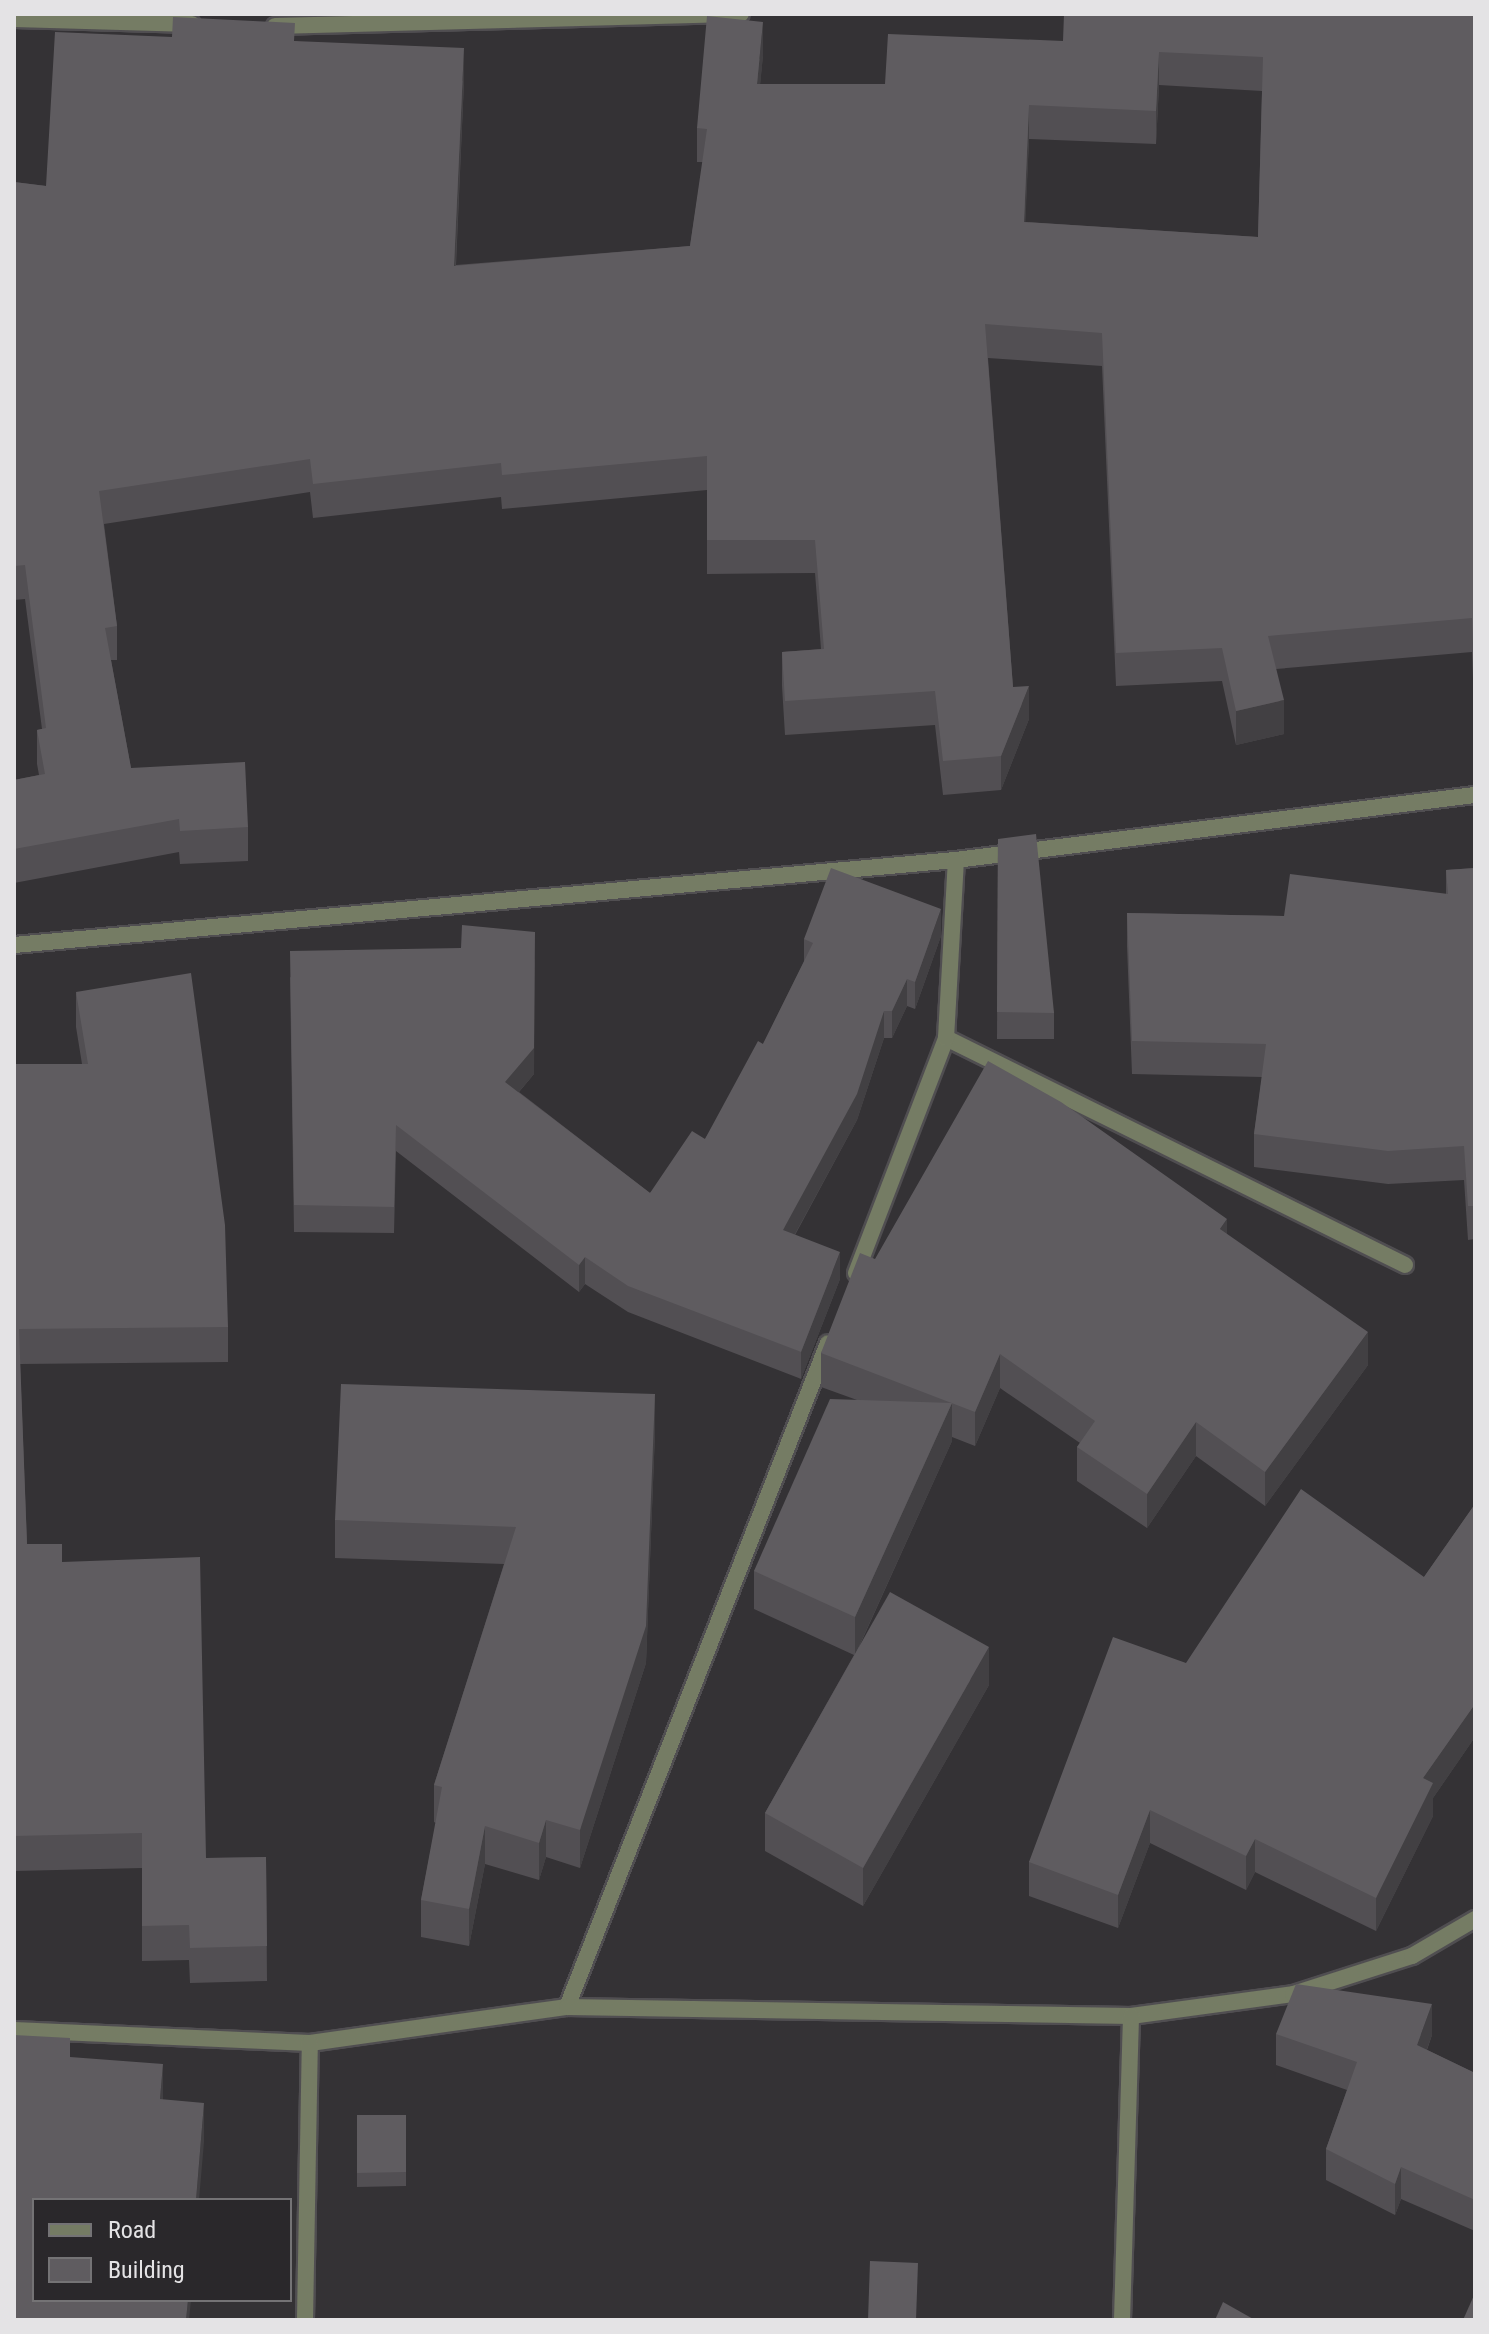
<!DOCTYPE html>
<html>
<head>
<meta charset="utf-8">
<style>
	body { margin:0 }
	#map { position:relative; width:1489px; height:2334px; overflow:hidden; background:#343235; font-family:"Roboto Condensed",sans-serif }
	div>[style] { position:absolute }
	.roads { filter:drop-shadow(2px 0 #504e51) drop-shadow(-2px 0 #504e51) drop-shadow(0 2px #504e51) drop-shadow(0 -2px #504e51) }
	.minor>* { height:16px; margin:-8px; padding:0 8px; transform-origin:8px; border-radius:8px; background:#757c64 }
	.wall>* { inset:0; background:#524f53 }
	.shaded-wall>* { inset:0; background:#424043 }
	.building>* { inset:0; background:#5f5c60 }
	span { translate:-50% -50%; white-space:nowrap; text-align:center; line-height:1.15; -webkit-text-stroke:8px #2a282b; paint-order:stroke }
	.frame { position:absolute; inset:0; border:16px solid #e4e3e5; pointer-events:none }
	.legend { position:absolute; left:32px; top:2198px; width:260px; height:104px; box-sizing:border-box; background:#2a282b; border:2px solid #747375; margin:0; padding:10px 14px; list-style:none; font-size:24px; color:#e4e3e5 }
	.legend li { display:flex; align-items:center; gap:16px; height:40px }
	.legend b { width:40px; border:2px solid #747375 }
</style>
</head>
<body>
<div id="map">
	<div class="roads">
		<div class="minor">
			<div style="left:14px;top:19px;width:178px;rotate:1.6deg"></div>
			<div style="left:275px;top:26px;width:466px;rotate:-1.5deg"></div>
			<div style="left:14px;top:945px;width:946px;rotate:-5.16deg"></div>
			<div style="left:956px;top:860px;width:523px;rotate:-7.14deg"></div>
			<div style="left:946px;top:1038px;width:512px;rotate:26.31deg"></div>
			<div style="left:856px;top:1273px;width:252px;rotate:-69deg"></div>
			<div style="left:946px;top:1038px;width:178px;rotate:-86.8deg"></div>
			<div style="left:567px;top:2007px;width:713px;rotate:-68.54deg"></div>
			<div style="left:14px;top:2030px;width:296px;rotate:2.5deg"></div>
			<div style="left:310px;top:2043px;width:260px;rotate:-8deg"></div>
			<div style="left:567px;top:2007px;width:564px;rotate:0.91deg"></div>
			<div style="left:1131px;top:2016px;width:163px;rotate:-7.7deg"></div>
			<div style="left:1293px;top:1994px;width:125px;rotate:-17.7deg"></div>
			<div style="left:1412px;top:1956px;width:73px;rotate:-30.4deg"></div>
			<div style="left:305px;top:2320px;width:277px;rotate:-89deg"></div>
			<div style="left:1122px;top:2320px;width:304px;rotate:-88.3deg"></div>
		</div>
	</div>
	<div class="wall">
		<div style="clip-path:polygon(evenodd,1475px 14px,1475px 733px,1472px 652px,1276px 669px,1284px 734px,1236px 745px,1222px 681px,1116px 686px,1102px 366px,988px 358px,1013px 687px,1029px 719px,1001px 790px,943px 795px,935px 725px,785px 735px,782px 686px,782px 652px,821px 649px,815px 573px,707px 574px,707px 490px,502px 509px,501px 497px,313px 518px,310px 492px,104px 524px,117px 626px,117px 660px,111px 660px,131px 768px,248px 827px,248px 861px,180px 864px,179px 852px,14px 883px,14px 780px,39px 775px,37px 764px,37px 730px,42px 729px,25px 599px,14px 600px,14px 182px,46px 186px,172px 37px,295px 41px,464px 81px,456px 265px,690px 246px,703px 162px,697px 162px,697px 128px,763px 55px,760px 84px,885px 84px,1063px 41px,1475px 14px,1159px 85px,1262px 91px,1258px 237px,1025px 222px,1029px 139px,1156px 144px,1159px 85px)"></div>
		<div style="clip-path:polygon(998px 839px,1054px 1013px,1054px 1039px,997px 1039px)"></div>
		<div style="clip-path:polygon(1475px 868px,1475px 1239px,1468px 1240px,1464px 1180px,1388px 1184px,1254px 1167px,1254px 1134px,1262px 1077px,1132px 1074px,1127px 946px,1127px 913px,1284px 916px,1446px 894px,1446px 870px)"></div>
		<div style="clip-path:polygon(941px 936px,915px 1009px,907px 1006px,892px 1038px,884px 1038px,857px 1120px,795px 1235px,840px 1279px,801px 1379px,628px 1312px,585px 1284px,579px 1292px,396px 1151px,394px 1233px,294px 1232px,290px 977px,534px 1074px,519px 1092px,650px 1193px,705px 1139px,763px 1044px,804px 962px,804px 939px)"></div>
		<div style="clip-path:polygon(76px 992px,228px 1327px,228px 1362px,20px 1364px,27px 1544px,62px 1562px,206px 1858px,266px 1857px,267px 1981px,190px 1983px,189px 1960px,142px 1961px,142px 1868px,14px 1871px,14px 1064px,82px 1064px,76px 1027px)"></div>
		<div style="clip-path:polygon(1227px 1235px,1368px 1365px,1265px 1506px,1196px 1456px,1147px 1528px,1077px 1481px,1077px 1447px,1080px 1443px,1000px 1388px,975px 1446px,952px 1437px,952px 1441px,859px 1647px,989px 1685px,863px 1906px,765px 1851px,765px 1813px,854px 1655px,754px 1609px,754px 1571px,857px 1400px,821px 1387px,821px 1353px,875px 1259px)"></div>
		<div style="clip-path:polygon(655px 1432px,646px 1663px,580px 1868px,546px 1857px,539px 1880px,485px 1864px,469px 1946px,421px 1937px,421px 1900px,436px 1823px,434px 1822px,434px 1785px,504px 1564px,335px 1558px,335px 1520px)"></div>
		<div style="clip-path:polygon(1475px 1504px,1475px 1737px,1433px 1798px,1433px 1816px,1376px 1931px,1255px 1872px,1246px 1890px,1150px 1843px,1118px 1928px,1029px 1896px,1029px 1862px,1186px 1663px,1424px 1577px)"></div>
		<div style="clip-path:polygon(1276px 2034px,1432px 2035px,1427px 2050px,1475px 2073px,1475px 2231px,1401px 2199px,1395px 2215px,1326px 2180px,1326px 2149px,1347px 2090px,1276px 2065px)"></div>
		<div style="clip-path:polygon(357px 2115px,406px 2115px,406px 2186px,357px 2187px)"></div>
	</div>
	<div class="shaded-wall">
		<div style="clip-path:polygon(763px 22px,763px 55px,757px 118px,757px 84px)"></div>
		<div style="clip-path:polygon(464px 48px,464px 81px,454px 299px,454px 266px)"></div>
		<div style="clip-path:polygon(1159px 52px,1159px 85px,1156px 144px,1156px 111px)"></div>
		<div style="clip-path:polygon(1029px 105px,1029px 139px,1024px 256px,1024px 222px)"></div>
		<div style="clip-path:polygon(1029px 686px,1029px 719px,1001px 790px,1001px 756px)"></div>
		<div style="clip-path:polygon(1284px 700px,1284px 734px,1236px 745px,1236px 711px)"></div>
		<div style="clip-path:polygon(941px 909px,941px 936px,915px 1009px,915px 982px)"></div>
		<div style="clip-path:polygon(535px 958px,534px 1074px,505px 1108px,505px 1082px)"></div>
		<div style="clip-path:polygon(907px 979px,907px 1006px,892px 1038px,892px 1011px)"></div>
		<div style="clip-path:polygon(884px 1011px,884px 1038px,857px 1120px,783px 1256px,783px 1230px)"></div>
		<div style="clip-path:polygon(1227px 1219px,1227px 1252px,1220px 1229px)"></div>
		<div style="clip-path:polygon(840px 1252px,840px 1279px,801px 1379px,801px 1352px)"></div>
		<div style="clip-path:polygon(585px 1257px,585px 1284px,579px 1292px,579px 1265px)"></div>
		<div style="clip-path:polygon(1368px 1332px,1368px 1365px,1265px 1506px,1265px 1472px)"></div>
		<div style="clip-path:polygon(1000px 1354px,1000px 1388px,975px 1446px,975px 1412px)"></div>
		<div style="clip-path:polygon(655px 1394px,655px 1432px,646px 1663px,580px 1868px,580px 1830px)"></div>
		<div style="clip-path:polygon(952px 1403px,952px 1441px,855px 1655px,855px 1617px)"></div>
		<div style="clip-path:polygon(1196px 1422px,1196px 1456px,1147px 1528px,1147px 1494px)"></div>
		<div style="clip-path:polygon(989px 1647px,989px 1685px,863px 1906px,863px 1868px)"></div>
		<div style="clip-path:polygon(1475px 1704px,1475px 1737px,1433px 1798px,1433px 1816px,1376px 1931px,1376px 1898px,1423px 1778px)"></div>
		<div style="clip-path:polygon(1150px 1810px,1150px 1843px,1118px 1928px,1118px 1895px)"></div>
		<div style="clip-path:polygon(546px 1820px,546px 1857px,539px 1880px,539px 1843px)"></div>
		<div style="clip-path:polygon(485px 1826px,485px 1864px,469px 1946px,469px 1909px)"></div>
		<div style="clip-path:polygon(1255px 1839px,1255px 1872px,1246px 1890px,1246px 1856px)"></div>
		<div style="clip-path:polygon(1432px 2004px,1432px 2035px,1417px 2076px,1417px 2045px)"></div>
		<div style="clip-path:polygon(163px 2064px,163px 2103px,160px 2099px)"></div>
		<div style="clip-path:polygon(204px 2103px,204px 2142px,199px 2200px,196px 2200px)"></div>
		<div style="clip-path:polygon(1401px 2167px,1401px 2199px,1395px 2215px,1395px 2184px)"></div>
		<div style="clip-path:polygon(188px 2300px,191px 2300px,189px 2320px,186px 2320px)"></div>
	</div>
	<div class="building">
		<div style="clip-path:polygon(evenodd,1064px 14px,1475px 14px,1475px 699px,1472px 618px,1268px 636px,1284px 700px,1236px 711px,1222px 648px,1116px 653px,1102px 333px,985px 324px,1013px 687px,1029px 686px,1001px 756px,943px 761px,935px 691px,785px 701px,782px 652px,824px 649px,815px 540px,707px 540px,707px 456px,502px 475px,501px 463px,313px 484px,310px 459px,99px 491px,117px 626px,105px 628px,131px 768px,245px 762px,248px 827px,180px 831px,179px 819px,14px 849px,14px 780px,45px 774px,37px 730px,46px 728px,25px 565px,14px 566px,14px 182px,46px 186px,55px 32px,172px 37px,173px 17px,295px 23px,294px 41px,464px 48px,454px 266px,690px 246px,707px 129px,697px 128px,707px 16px,763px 22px,757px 84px,885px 84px,888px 34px,1063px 41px,1064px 14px,1159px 52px,1263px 57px,1258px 237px,1024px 222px,1029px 105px,1156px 111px,1159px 52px)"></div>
		<div style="clip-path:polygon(1036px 834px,1054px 1013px,997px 1012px,998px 839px)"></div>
		<div style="clip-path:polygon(831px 868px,941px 909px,915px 982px,907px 979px,892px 1011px,884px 1011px,857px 1094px,783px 1230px,840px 1252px,801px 1352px,628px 1286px,585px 1257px,579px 1265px,396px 1125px,394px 1207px,294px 1205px,290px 951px,461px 948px,462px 925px,535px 932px,534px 1048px,505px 1082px,650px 1193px,692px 1131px,705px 1139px,758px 1041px,763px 1044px,813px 943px,804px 939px)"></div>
		<div style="clip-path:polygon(1475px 868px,1475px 1206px,1468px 1206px,1464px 1146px,1388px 1151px,1254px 1134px,1266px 1044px,1132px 1041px,1127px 913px,1284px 916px,1290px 874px,1448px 894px,1446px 870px)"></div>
		<div style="clip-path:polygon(191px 973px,225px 1225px,228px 1327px,19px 1329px,27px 1544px,62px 1544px,62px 1562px,200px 1557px,206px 1858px,266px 1857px,267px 1946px,190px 1948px,189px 1925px,142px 1926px,142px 1833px,14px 1836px,14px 1064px,88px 1064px,76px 992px)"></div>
		<div style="clip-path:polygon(988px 1061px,1061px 1102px,1227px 1219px,1220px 1229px,1368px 1332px,1265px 1472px,1196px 1422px,1147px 1494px,1077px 1447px,1095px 1421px,1000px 1354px,975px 1412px,821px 1353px,860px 1253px,875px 1259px)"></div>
		<div style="clip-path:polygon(341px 1384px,655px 1394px,646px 1626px,580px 1830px,546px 1820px,539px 1843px,485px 1826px,469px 1909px,421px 1900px,442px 1787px,434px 1785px,516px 1527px,335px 1520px)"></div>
		<div style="clip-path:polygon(830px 1399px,952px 1403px,855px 1617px,754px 1571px)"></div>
		<div style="clip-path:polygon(1301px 1489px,1424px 1577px,1475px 1504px,1475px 1704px,1423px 1778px,1433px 1783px,1376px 1898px,1255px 1839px,1246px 1856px,1150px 1810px,1118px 1895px,1029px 1862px,1113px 1637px,1186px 1663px)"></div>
		<div style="clip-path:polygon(890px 1592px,989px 1647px,863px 1868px,765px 1813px)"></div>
		<div style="clip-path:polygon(1296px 1984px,1432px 2004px,1417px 2045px,1475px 2073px,1475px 2200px,1401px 2167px,1395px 2184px,1326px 2149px,1357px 2062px,1276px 2034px)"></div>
		<div style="clip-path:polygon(14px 2035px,70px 2038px,70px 2057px,163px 2064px,160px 2099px,204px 2103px,196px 2200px,34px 2200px,34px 2300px,188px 2300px,186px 2320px,14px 2320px)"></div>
		<div style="clip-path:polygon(357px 2115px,406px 2115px,406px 2172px,357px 2173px)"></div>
		<div style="clip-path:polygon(870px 2261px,918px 2263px,916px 2320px,868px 2320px)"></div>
		<div style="clip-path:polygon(1475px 2293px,1475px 2320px,1463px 2320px)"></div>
		<div style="clip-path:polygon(1223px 2302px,1255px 2320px,1215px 2320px)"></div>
	</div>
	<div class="frame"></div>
	<ul class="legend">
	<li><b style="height:10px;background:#757c64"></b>Road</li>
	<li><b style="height:22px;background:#5f5c60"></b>Building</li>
	</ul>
</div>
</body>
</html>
